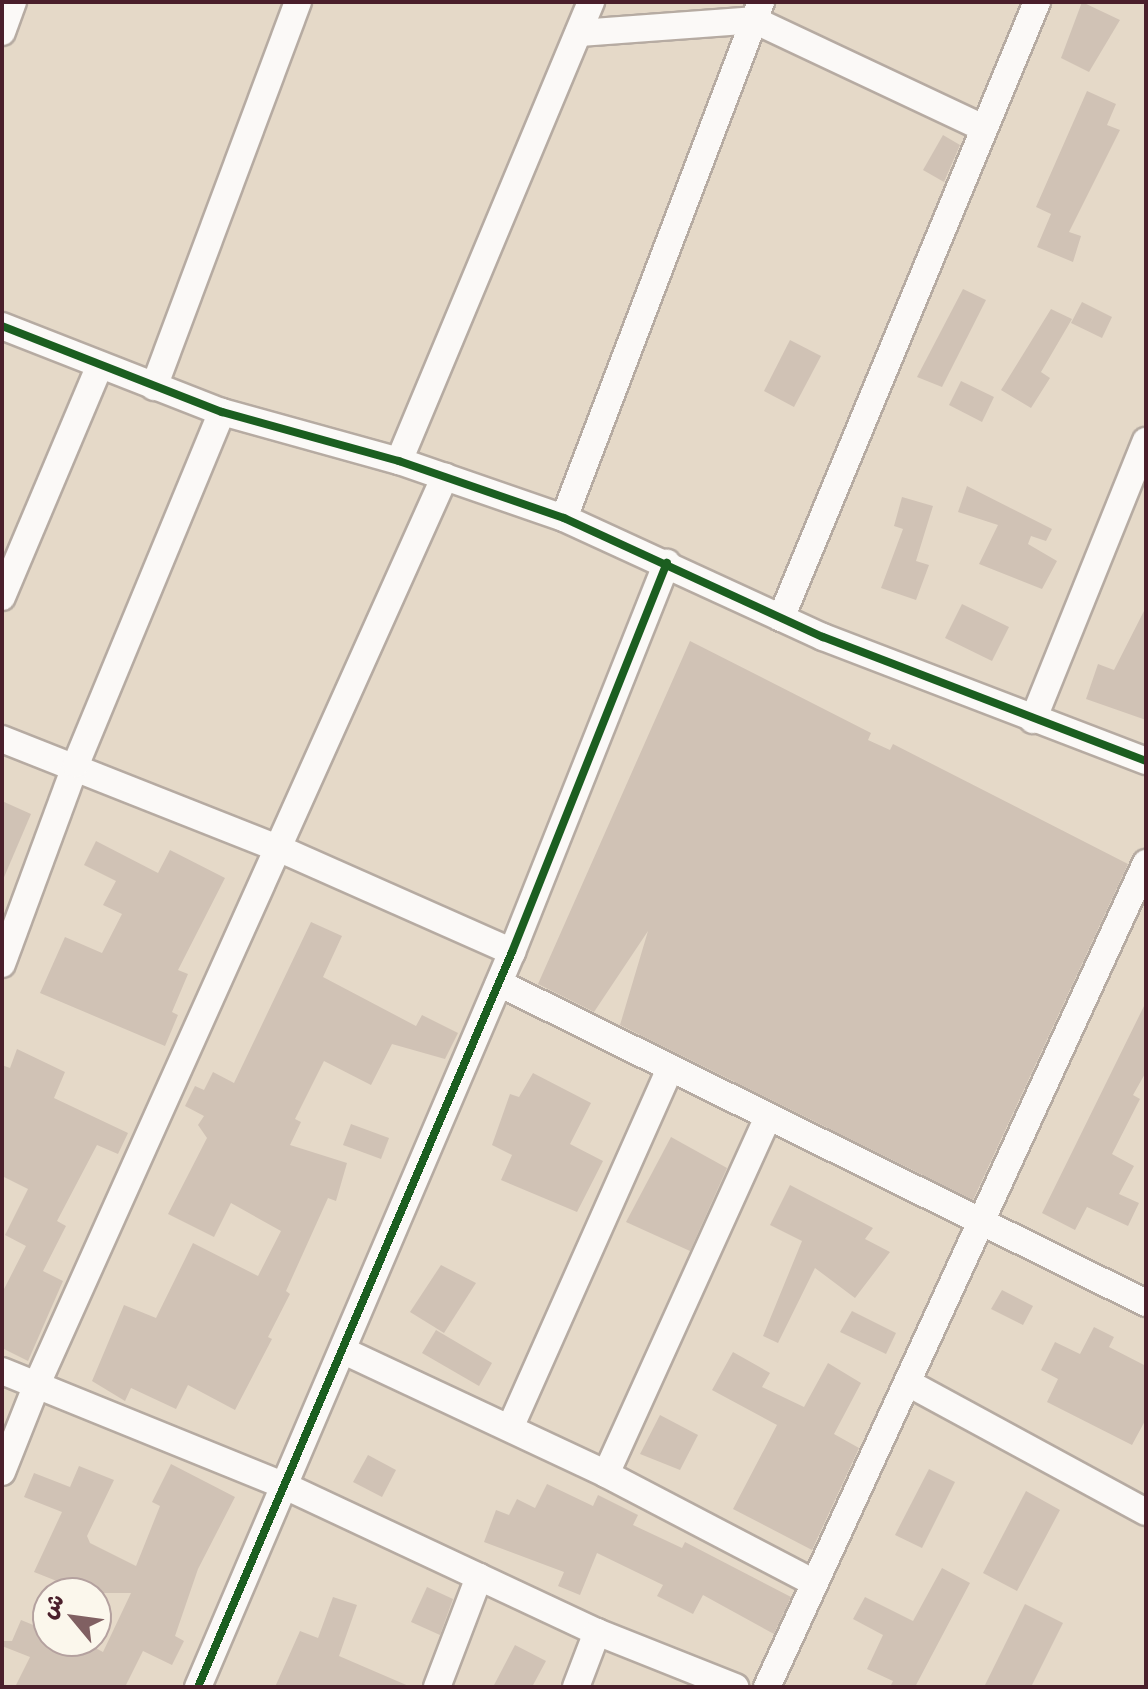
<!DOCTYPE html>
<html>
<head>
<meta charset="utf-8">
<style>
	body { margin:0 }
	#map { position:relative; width:1148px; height:1689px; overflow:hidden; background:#e5d9c8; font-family:Caveat,"Playpen Sans Arabic",sans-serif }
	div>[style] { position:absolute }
	.building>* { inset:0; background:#d0c2b5 }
	.roads { filter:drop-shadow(2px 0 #b6aba2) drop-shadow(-2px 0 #b6aba2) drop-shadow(0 2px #b6aba2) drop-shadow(0 -2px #b6aba2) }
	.minor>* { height:26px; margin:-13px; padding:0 13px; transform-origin:13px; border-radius:13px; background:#fbf9f7 }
	.cycleway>* { height:8px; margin:-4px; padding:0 4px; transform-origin:4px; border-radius:4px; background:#1b5e20 }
	span { translate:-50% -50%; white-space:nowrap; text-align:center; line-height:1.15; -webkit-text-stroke:6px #fbf7ec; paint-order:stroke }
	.frame { position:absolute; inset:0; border:4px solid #4a1f2b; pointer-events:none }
	.north { position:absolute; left:32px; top:1577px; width:80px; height:80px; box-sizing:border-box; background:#fbf7ec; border:2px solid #b4a19f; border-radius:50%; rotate:299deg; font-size:22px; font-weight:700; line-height:32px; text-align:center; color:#4a1f2b }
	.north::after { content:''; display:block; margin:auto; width:28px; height:36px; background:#806062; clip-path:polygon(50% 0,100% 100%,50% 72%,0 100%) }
</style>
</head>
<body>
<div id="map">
	<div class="building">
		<div style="clip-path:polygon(1082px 2px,1120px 20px,1089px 72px,1061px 58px)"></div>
		<div style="clip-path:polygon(1087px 91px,1116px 104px,1107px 125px,1120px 130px,1069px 232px,1081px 236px,1073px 262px,1037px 247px,1051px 214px,1036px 207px)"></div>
		<div style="clip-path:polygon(943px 135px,960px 145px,944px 182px,923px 170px)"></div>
		<div style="clip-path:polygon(963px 289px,986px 300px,942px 387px,917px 377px)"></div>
		<div style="clip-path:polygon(1082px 302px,1112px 317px,1102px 338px,1071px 323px)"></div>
		<div style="clip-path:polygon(1051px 309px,1072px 319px,1041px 372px,1050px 378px,1031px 408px,1001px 390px)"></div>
		<div style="clip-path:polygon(790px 340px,821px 356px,794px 407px,764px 391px)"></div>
		<div style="clip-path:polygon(961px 381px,994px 397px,982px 422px,949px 405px)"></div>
		<div style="clip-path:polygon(967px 486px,1052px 529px,1046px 541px,1031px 536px,1028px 544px,1057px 561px,1042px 589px,979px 564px,998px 525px,958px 512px)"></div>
		<div style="clip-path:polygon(902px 497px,933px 506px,916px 561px,929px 565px,916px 600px,881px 588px,903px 529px,894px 526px)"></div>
		<div style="clip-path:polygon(962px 604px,1009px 627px,992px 661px,945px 638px)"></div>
		<div style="clip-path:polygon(1146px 607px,1146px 720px,1086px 699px,1098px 664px,1114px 670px)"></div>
		<div style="clip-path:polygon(690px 641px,871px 733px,868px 740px,890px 750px,893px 744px,1128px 864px,973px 1200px,620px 1025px,648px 931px,594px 1012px,538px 984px)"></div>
		<div style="clip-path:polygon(2px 801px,31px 814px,2px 882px)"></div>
		<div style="clip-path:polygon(96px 841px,158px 873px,170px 850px,225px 878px,178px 970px,188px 974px,172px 1012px,178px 1015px,165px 1046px,40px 993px,65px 937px,102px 953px,122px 914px,103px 905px,116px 881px,84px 865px)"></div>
		<div style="clip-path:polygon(311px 922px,342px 936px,323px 977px,416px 1026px,422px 1015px,458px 1033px,445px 1059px,392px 1044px,371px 1085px,324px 1061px,295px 1119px,301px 1122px,290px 1145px,347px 1163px,336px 1201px,328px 1198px,286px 1291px,290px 1294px,268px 1337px,272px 1339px,235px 1410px,188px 1385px,176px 1409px,131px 1388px,125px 1401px,92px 1381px,124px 1305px,156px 1318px,193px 1243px,258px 1276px,281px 1231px,231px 1203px,214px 1237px,168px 1214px,207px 1138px,198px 1125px,204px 1116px,185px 1106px,195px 1086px,204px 1090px,213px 1072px,234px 1083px)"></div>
		<div style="clip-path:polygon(1146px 1002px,1146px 1072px,1133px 1095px,1140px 1099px,1112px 1154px,1134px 1166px,1119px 1194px,1139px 1203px,1128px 1226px,1087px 1207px,1075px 1230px,1042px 1213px)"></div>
		<div style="clip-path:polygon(17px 1049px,65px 1072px,54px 1098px,128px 1133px,118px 1154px,97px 1145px,57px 1221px,66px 1226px,43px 1271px,63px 1281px,28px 1361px,2px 1348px,2px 1293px,26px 1246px,5px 1235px,28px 1189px,2px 1176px,2px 1065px,10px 1068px)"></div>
		<div style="clip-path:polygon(533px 1073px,591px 1103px,570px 1144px,603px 1161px,577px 1212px,501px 1180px,512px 1155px,492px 1145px,510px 1094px,519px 1097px)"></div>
		<div style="clip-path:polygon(351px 1124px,389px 1138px,381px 1159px,343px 1145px)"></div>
		<div style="clip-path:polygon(671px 1137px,727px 1168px,690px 1251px,626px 1222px)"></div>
		<div style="clip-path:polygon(790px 1185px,873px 1228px,865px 1239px,890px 1252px,855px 1298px,815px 1268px,778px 1343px,763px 1336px,802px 1241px,770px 1225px)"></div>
		<div style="clip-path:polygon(441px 1265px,476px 1283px,444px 1333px,410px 1312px)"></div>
		<div style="clip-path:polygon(1002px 1290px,1033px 1306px,1023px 1325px,991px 1309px)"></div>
		<div style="clip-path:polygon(852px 1311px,896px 1333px,886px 1354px,840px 1332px)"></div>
		<div style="clip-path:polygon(1094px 1327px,1114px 1337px,1109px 1347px,1146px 1366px,1146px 1419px,1132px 1445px,1047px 1402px,1058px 1379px,1041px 1370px,1055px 1342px,1080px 1354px)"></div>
		<div style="clip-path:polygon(436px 1330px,492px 1363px,479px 1386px,422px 1353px)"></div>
		<div style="clip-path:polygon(733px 1352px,770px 1373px,762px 1387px,804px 1407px,828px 1363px,861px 1383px,834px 1434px,859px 1448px,812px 1550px,733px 1509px,777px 1425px,712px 1390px)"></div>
		<div style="clip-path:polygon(660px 1415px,698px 1435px,680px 1470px,640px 1454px)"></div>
		<div style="clip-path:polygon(368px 1455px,396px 1470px,382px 1497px,353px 1482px)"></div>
		<div style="clip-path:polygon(171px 1464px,235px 1497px,198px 1569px,175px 1636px,184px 1641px,172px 1665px,143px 1651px,125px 1687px,15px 1687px,30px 1657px,2px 1646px,2px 1641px,12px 1641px,21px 1620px,48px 1631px,48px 1641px,82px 1641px,103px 1652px,131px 1593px,87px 1593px,34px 1572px,62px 1512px,24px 1497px,34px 1473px,70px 1487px,79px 1466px,114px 1480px,87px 1536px,90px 1543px,136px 1566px,160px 1506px,152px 1502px)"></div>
		<div style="clip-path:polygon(929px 1469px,955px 1482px,922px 1548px,895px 1535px)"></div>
		<div style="clip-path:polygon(547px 1484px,593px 1506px,598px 1495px,638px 1515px,633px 1525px,682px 1548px,685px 1542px,791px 1597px,774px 1634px,703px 1595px,693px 1614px,657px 1596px,663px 1585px,597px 1553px,580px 1595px,558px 1586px,564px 1572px,484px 1542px,496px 1510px,509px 1515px,517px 1499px,535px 1508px)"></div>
		<div style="clip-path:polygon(1026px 1491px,1060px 1510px,1017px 1591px,983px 1573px)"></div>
		<div style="clip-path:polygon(942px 1568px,970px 1583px,915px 1687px,890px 1687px,893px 1681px,867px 1669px,883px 1635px,853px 1619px,865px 1597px,913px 1621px)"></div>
		<div style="clip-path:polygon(427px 1587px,453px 1599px,440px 1635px,411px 1622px)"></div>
		<div style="clip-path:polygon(333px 1597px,357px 1605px,339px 1656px,411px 1687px,275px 1687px,300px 1631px,318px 1638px)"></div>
		<div style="clip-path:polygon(1025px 1604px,1063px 1623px,1031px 1687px,984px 1687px)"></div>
		<div style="clip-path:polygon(515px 1645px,546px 1661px,532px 1687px,493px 1687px)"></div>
	</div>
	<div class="roads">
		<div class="minor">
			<div style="left:2px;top:32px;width:32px;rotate:-70deg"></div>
			<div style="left:579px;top:33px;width:175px;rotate:-4.2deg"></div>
			<div style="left:754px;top:20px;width:254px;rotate:25.2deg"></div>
			<div style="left:2px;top:326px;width:236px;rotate:21.4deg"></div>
			<div style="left:222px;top:412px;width:184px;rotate:15.5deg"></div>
			<div style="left:399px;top:461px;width:175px;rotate:19.1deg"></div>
			<div style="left:564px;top:518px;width:285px;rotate:24.7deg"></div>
			<div style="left:823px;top:637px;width:346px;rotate:21deg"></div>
			<div style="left:154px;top:387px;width:411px;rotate:-69.5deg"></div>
			<div style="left:399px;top:461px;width:498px;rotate:-67.3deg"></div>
			<div style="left:564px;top:518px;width:552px;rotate:-69.1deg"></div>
			<div style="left:2px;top:597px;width:250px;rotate:-67.1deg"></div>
			<div style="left:781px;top:618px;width:667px;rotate:-67.43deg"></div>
			<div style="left:1033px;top:720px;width:301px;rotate:-68deg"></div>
			<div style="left:2px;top:739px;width:299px;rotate:21.6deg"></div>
			<div style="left:280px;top:849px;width:254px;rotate:23.9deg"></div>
			<div style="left:2px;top:964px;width:213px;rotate:-69.7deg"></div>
			<div style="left:76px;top:764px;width:381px;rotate:-67.5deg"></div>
			<div style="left:499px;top:983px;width:722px;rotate:26.32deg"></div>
			<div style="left:344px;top:1351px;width:289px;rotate:25.1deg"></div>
			<div style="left:606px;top:1474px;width:233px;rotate:27.6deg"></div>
			<div style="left:2px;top:1371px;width:303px;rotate:22.1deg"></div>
			<div style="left:283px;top:1485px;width:347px;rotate:25.1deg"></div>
			<div style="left:597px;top:1632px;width:149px;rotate:21.7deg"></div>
			<div style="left:910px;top:1384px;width:268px;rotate:28.5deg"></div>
			<div style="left:510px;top:1428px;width:393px;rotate:-66deg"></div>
			<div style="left:2px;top:1472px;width:95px;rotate:-68.3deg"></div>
			<div style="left:37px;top:1384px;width:995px;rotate:-65.8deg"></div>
			<div style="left:606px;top:1474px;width:392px;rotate:-65.6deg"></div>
			<div style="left:198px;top:1687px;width:799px;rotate:-66.87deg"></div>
			<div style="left:512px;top:952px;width:419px;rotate:-68.3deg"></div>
			<div style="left:437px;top:1687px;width:118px;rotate:-69.1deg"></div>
			<div style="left:576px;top:1687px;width:59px;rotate:-69.1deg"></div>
			<div style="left:767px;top:1687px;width:907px;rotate:-65.3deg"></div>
		</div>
	</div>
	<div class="cycleway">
		<div style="left:2px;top:326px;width:236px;rotate:21.4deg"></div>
		<div style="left:222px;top:412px;width:184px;rotate:15.5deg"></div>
		<div style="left:399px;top:461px;width:175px;rotate:19.1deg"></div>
		<div style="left:564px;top:518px;width:285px;rotate:24.7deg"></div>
		<div style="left:823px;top:637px;width:346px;rotate:21deg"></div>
		<div style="left:198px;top:1687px;width:799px;rotate:-66.87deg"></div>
		<div style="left:512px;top:952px;width:419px;rotate:-68.3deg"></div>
	</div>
	<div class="frame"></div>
	<div class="north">ش</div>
</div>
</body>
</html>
